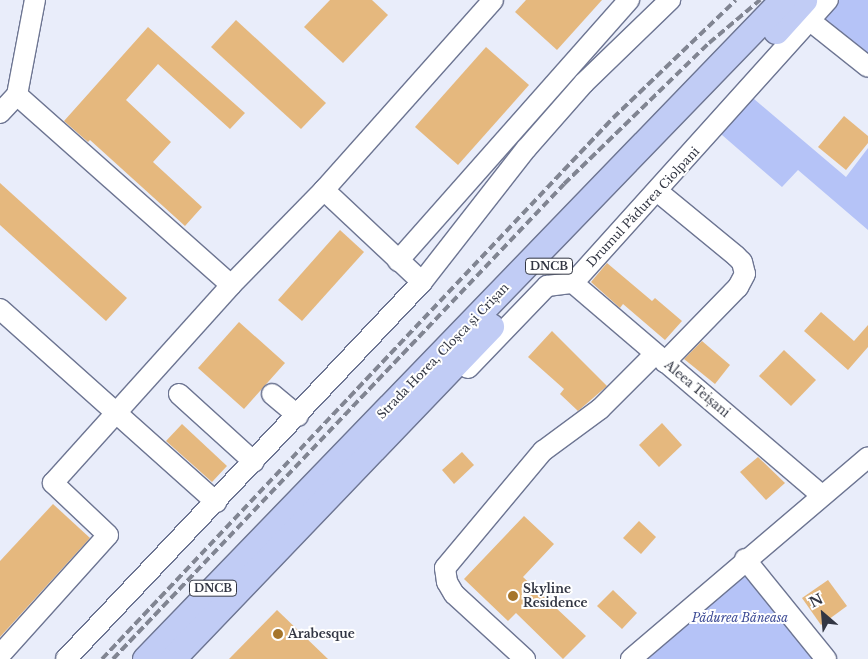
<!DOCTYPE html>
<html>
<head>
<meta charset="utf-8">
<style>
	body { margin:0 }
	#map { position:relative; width:868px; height:659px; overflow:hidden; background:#e9edfa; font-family:"Libre Baskerville",serif }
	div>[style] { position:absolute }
	.green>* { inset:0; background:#b5c3f7 }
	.building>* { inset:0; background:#e5b87e }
	.roads { filter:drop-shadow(1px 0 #6d7592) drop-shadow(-1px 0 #6d7592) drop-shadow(0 1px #6d7592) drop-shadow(0 -1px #6d7592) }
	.minor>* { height:20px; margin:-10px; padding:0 10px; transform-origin:10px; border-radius:10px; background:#fff }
	.major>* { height:25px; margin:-12.5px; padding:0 12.5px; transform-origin:12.5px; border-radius:12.5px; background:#c1ccf5 }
	.rail>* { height:4px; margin-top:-2px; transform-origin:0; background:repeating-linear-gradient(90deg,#818592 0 8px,transparent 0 12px) }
	.dots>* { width:14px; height:14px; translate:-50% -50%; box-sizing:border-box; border:2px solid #fff; border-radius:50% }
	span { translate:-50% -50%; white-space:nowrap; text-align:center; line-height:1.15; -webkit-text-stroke:4px #fff; paint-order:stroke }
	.shield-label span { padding:1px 4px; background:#fff; border:1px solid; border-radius:4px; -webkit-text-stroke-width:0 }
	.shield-label { font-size:11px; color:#323643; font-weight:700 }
	.street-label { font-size:12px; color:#323643 }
	.poi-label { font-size:12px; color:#323643; font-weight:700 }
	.left { translate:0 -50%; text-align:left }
	.park-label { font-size:12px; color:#3e4c96; font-style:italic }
	.north { position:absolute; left:798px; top:589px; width:50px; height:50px; -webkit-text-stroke:4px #fff; paint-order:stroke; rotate:333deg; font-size:14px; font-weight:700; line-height:20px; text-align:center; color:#323643 }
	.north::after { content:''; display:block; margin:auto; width:18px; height:22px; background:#323643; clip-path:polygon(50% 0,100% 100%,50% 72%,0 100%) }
</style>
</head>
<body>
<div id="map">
	<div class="green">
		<div style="clip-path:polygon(828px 0,868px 0,868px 67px,809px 20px)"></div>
		<div style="clip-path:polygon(747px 93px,846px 177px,868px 148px,868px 230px,798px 170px,782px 187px,714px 128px)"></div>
		<div style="clip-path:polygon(745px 559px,826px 659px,631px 659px)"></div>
	</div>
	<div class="building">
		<div style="clip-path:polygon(330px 0,372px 0,388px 15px,343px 63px,304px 27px)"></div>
		<div style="clip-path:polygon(526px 0,602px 0,557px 50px,515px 12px)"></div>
		<div style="clip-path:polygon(236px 20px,326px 103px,301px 129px,211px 47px)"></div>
		<div style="clip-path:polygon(148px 27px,245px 113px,230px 129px,158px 64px,126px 100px,171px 142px,153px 162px,202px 207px,185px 226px,90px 140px,88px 142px,64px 121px)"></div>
		<div style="clip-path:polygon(486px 47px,529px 85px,458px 165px,415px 127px)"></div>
		<div style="clip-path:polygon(844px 116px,868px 136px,868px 143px,846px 170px,818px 147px)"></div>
		<div style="clip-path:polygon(0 183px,127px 298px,106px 321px,0 225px)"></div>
		<div style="clip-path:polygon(340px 230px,364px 252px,302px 321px,278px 300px)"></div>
		<div style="clip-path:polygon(607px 263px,652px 301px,655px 298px,682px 321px,665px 340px,623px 304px,620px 308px,591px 282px)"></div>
		<div style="clip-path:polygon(821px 312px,854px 341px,868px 325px,868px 347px,848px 370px,804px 331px)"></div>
		<div style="clip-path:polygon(239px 322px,285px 363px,244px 409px,198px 368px)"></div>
		<div style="clip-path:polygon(552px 331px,607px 386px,578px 411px,560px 394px,564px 389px,528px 357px)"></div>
		<div style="clip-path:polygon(702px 341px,730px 365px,715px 384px,684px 359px)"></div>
		<div style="clip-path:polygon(784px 350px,816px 380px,791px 406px,759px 376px)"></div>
		<div style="clip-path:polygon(662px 423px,682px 445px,659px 467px,639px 445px)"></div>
		<div style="clip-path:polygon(182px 424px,227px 466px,212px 482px,166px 441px)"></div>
		<div style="clip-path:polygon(462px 452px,474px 465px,454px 484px,442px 470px)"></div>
		<div style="clip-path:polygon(758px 457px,785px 483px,766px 500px,740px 472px)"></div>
		<div style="clip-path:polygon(53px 504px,90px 538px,0 637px,0 561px)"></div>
		<div style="clip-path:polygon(524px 516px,554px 544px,523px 577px,586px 636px,563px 659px,516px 613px,508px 621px,464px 579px)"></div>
		<div style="clip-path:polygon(639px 521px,656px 537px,641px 554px,623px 538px)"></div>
		<div style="clip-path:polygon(828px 580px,847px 606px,821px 625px,802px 598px)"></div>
		<div style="clip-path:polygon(613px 590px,637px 613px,622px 629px,597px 606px)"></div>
		<div style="clip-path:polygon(277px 610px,328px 659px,229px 659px)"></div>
	</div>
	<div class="roads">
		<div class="minor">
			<div style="left:809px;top:20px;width:75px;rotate:38.5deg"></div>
			<div style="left:17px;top:95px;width:97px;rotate:-79.3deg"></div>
			<div style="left:0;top:113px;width:25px;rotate:-47deg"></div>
			<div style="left:17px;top:95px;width:286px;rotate:41.6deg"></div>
			<div style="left:324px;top:190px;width:134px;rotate:43.2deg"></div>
			<div style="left:657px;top:191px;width:102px;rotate:39.4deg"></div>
			<div style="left:736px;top:256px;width:8px;rotate:45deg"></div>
			<div style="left:742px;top:262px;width:12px;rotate:76deg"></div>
			<div style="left:745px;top:274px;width:15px;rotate:118deg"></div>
			<div style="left:738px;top:287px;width:105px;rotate:134.2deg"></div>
			<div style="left:398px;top:261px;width:349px;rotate:-48.5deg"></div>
			<div style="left:573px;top:283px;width:326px;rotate:40.5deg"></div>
			<div style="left:0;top:309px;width:290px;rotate:41.8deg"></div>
			<div style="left:468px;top:368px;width:114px;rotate:-46.1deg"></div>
			<div style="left:547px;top:286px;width:26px;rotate:-7deg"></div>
			<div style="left:573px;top:283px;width:381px;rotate:-48deg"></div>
			<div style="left:179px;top:394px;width:101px;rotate:42.2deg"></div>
			<div style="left:272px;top:394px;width:34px;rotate:40deg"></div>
			<div style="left:745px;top:559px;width:129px;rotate:51deg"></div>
			<div style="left:0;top:655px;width:161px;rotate:-48deg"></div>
			<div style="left:108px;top:535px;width:76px;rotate:-136.6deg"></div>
			<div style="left:53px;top:483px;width:266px;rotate:-48deg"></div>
			<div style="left:231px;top:285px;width:133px;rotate:-45.6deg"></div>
			<div style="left:324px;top:190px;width:254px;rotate:-48.3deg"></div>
			<div style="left:66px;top:659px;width:519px;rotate:-46.64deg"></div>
			<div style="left:422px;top:282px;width:169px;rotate:-52deg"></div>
			<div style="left:526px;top:149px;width:88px;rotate:-48.7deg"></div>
			<div style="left:584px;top:83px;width:120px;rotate:-44deg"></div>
			<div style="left:525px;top:659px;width:96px;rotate:-137.5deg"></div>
			<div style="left:454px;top:594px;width:14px;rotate:-120deg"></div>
			<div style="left:447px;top:582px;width:14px;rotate:-98deg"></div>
			<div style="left:445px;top:568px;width:153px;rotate:-50.1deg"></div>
			<div style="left:543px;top:451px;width:71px;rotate:-36.4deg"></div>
			<div style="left:600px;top:409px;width:78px;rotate:-45deg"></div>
			<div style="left:631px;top:659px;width:311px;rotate:-40.4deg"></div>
		</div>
		<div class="major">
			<div style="left:776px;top:31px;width:42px;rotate:-47.9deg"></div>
			<div style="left:145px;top:659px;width:917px;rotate:-45.97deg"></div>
			<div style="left:172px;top:659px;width:461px;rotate:-46.2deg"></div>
		</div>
	</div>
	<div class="rail">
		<div style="left:102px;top:659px;width:744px;rotate:-46.63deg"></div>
		<div style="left:613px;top:118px;width:170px;rotate:-43.8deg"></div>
		<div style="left:113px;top:659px;width:655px;rotate:-46.48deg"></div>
		<div style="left:564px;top:184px;width:202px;rotate:-44.2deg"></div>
		<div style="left:709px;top:43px;width:67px;rotate:-40.1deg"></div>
	</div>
	<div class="dots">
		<div style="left:513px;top:596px;background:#a6752b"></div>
		<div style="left:278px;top:634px;background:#a6752b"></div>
	</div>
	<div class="shield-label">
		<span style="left:549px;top:266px">DNCB</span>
		<span style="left:213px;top:588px">DNCB</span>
	</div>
	<div class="street-label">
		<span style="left:643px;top:207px;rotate:-47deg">Drumul Pădurea Ciolpani</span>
		<span style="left:443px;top:351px;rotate:-46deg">Strada Horea, Cloșca și Crișan</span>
		<span style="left:697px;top:389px;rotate:40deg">Aleea Teișani</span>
	</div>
	<div class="poi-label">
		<span class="left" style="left:523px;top:596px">Skyline<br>Residence</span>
		<span class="left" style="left:288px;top:634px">Arabesque</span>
	</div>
	<div class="park-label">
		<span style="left:740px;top:618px">Pădurea Băneasa</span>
	</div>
	<div class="north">N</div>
</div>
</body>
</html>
